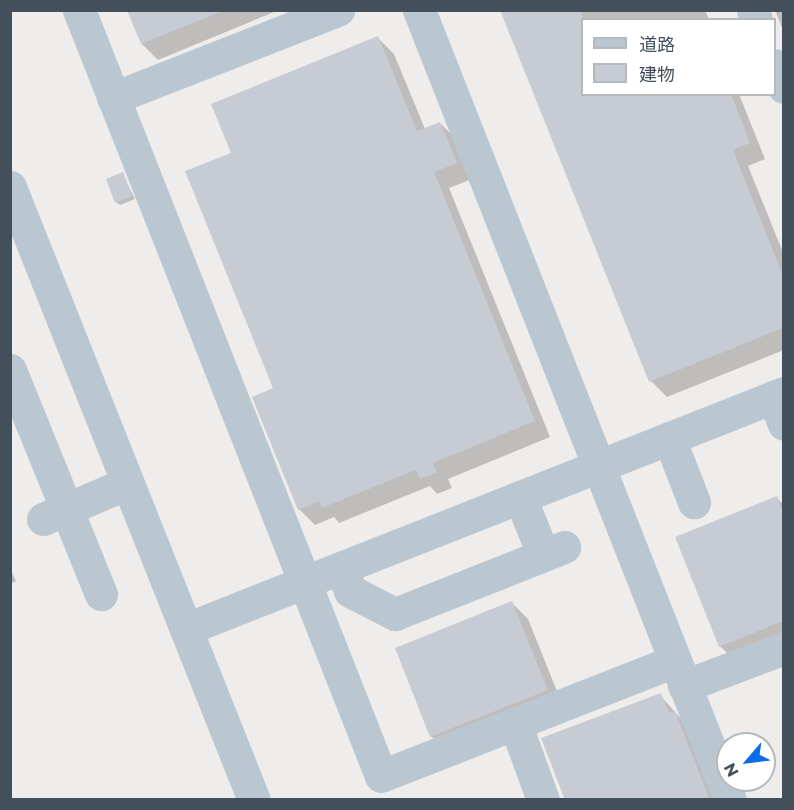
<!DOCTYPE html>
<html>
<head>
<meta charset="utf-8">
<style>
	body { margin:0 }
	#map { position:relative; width:794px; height:810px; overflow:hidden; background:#efecec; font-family:Montserrat,"Noto Sans JP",sans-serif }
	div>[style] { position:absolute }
	.shadow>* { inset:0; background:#0003 }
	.building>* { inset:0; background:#c7cbd3 }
	.minor>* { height:33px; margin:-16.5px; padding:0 16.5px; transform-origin:16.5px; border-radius:16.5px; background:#bbc7d0 }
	span { translate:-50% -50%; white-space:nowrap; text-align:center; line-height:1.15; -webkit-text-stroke:4.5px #fff; paint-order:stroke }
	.frame { position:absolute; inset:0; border:12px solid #43505b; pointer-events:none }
	.legend { position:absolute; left:581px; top:18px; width:195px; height:78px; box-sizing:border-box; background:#fff; border:2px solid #b4b9bd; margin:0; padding:8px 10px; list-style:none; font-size:18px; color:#43505b }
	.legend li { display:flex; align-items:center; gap:12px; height:30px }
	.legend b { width:30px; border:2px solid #b4b9bd }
	.north { position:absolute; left:716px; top:732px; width:60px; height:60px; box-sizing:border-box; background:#fff; border:2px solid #b4b9bd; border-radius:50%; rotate:242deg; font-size:16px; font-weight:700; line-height:24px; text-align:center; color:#43505b }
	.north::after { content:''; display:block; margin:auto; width:21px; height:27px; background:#0b6cea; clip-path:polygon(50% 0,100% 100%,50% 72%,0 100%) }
</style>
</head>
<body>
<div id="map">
	<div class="shadow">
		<div style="clip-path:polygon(129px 10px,279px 10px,158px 60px,142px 44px)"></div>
		<div style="clip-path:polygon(502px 10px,705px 10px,709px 20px,582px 20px,582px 94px,739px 94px,765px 159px,748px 166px,784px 255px,784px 350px,667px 397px,651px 381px)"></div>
		<div style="clip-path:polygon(775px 10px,784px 10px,784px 33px)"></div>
		<div style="clip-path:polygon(378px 38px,394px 54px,425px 129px,440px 123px,456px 139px,472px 179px,449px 188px,550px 437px,448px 479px,452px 488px,437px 494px,430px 486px,339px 523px,334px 517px,315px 525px,299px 509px,233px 154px)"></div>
		<div style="clip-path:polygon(122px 174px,135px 199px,120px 205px,116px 202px)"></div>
		<div style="clip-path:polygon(777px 498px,784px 505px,784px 643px,736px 662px,720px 646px)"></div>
		<div style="clip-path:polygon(10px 569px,16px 581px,10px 584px)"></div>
		<div style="clip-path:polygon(512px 603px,528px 619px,563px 706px,447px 752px,431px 736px)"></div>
		<div style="clip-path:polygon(660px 695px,690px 729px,718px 800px,566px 800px)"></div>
	</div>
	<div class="building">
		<div style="clip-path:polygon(127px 10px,223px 10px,223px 11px,141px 44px)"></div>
		<div style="clip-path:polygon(500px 10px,582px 10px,582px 94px,731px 94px,750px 143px,733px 150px,783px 276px,783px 328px,649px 382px)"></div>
		<div style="clip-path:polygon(378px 36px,417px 131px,440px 122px,457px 163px,434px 172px,535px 421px,433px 463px,437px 472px,420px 479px,416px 470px,322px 508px,319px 501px,298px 510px,252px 397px,273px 388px,185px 171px,231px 153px,211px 104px)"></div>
		<div style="clip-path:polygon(123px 172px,132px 196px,115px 203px,106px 179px)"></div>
		<div style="clip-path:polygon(777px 496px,783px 512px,783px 621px,719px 647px,675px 537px)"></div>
		<div style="clip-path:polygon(512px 601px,548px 690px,430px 737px,395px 648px)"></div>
		<div style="clip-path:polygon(661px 693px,669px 713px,675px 711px,710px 800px,565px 800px,541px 738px)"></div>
	</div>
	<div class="minor">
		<div style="left:79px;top:10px;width:823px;rotate:68.48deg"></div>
		<div style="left:381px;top:776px;width:315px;rotate:-21.4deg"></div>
		<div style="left:419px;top:10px;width:849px;rotate:68.51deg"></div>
		<div style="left:753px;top:10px;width:10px;rotate:73deg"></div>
		<div style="left:774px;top:65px;width:24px;rotate:66deg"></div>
		<div style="left:113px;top:98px;width:242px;rotate:-21.4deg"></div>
		<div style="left:10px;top:187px;width:660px;rotate:68.3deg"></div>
		<div style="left:10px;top:370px;width:242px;rotate:67.9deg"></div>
		<div style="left:773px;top:397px;width:29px;rotate:68deg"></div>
		<div style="left:669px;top:438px;width:69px;rotate:68.7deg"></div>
		<div style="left:520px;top:497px;width:61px;rotate:68deg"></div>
		<div style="left:43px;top:519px;width:92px;rotate:-23deg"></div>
		<div style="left:342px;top:568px;width:24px;rotate:71deg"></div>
		<div style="left:350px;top:591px;width:51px;rotate:27.1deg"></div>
		<div style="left:395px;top:614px;width:182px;rotate:-21.6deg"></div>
		<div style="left:186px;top:629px;width:643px;rotate:-21.54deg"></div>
		<div style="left:684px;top:686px;width:107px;rotate:-20.8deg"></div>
		<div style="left:515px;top:723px;width:82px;rotate:70deg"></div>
	</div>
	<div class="frame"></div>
	<ul class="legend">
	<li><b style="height:8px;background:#bbc7d0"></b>道路</li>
	<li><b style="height:16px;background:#c7cbd3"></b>建物</li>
	</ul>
	<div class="north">N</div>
</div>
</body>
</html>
